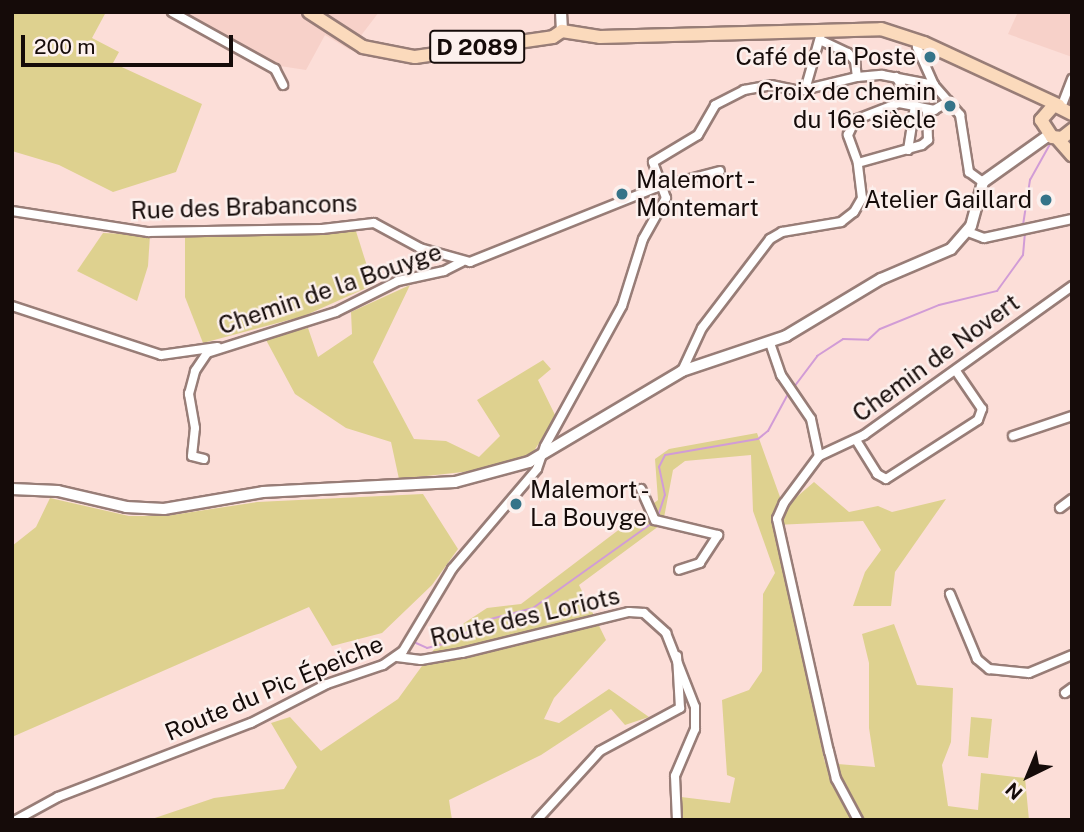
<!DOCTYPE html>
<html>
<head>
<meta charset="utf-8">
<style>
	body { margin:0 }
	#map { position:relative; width:1084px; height:832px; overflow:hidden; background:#fcded8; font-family:"Public Sans",sans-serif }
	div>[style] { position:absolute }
	.built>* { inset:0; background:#f7d1c9 }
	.green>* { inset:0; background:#ded18f }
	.stream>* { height:2px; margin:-1px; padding:0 1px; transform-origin:1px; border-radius:1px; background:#d19cd6 }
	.roads { filter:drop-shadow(2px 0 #987d77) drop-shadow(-2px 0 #987d77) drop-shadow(0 2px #987d77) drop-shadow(0 -2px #987d77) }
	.minor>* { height:8px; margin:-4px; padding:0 4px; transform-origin:4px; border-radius:4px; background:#fff }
	.secondary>* { height:10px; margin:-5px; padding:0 5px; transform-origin:5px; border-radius:5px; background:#fff }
	.primary>* { height:12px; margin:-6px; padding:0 6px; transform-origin:6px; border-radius:6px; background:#fbdabc }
	.dots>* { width:19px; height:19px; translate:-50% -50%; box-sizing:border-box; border:4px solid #fcf0ed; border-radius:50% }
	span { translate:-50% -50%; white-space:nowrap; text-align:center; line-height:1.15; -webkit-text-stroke:5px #fcf0ed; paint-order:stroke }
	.shield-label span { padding:2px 5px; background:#fcf0ed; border:2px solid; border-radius:5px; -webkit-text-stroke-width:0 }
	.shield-label { font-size:23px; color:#150b09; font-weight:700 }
	.poi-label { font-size:24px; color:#150b09 }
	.right { translate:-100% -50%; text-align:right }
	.left { translate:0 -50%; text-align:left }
	.street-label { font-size:24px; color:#150b09 }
	.frame { position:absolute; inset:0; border:14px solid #150b09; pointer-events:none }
	.north { position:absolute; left:993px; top:741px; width:70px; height:70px; -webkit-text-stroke:5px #fcf0ed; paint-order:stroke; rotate:223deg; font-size:19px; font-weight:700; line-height:28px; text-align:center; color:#150b09 }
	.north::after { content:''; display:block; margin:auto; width:24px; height:32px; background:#150b09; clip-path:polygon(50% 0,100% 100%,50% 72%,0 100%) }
	.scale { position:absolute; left:21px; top:35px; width:212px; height:32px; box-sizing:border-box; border:4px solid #150b09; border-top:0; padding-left:9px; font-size:21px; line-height:24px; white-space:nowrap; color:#150b09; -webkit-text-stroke:5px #fcf0ed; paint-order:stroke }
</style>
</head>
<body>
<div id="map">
	<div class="built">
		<div style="clip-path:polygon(181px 12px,379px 12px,350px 50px,325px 35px,306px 70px,280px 66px)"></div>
		<div style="clip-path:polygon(1018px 12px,1072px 12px,1072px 57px,1008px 34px)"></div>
	</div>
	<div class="green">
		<div style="clip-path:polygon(12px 12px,106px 12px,92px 38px,119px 52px,113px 63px,202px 104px,176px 172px,113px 192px,59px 165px,12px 151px)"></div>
		<div style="clip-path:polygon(355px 228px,373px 285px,304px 316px,203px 343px,185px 297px,185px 234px)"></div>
		<div style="clip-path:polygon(103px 233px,150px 235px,148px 266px,137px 301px,77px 271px)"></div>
		<div style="clip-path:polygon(410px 285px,373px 362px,414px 439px,446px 441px,479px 457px,500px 436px,477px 400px,543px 360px,551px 369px,538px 380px,556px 417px,530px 457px,472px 471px,399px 479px,391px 442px,346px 428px,295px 394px,265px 338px,308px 328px,318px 357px,352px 334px,351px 312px)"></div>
		<div style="clip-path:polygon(757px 433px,784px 508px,814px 482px,849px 512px,878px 506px,892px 512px,946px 499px,895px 572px,891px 606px,853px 606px,865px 572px,881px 550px,863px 521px,775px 525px,825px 763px,875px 767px,869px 728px,869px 663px,862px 634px,894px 624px,917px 685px,953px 688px,951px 742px,942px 765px,948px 806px,978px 810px,981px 773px,1025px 778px,1029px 820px,682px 820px,681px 797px,730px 803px,735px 778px,727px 775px,722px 700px,749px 690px,762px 671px,763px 594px,775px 573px,753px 511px,751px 455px,685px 461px,673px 470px,663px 523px,579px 585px,606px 640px,554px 698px,544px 719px,559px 723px,609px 689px,649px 717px,625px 725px,611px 709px,541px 755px,449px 800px,452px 820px,149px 820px,214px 798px,284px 789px,297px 767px,271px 723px,290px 717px,321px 751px,398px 699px,443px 637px,487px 608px,521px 604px,658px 500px,655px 459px,669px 449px)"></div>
		<div style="clip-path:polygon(423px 494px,458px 549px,432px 585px,382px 633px,332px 646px,309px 607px,12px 737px,12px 546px,36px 527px,50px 498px,129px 516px,166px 516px,257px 502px)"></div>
		<div style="clip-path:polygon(971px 717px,992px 719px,988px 758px,968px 756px)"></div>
	</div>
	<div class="stream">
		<div style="left:1023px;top:225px;width:46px;rotate:-81.2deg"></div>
		<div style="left:1030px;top:180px;width:41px;rotate:-60.9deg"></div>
		<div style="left:794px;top:387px;width:39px;rotate:-53deg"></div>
		<div style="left:817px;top:356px;width:31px;rotate:-33deg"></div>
		<div style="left:843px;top:339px;width:25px;rotate:2deg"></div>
		<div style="left:868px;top:340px;width:16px;rotate:-43deg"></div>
		<div style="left:880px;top:329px;width:64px;rotate:-22.1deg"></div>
		<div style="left:939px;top:305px;width:60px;rotate:-13.6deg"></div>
		<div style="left:997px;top:291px;width:44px;rotate:-54.2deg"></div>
		<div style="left:1023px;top:255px;width:21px;rotate:-85deg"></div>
		<div style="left:658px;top:516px;width:22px;rotate:-72deg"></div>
		<div style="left:665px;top:495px;width:29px;rotate:-102deg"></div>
		<div style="left:659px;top:467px;width:13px;rotate:-63deg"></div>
		<div style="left:665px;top:455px;width:94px;rotate:-9.8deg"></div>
		<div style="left:758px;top:439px;width:13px;rotate:-39deg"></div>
		<div style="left:768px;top:431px;width:42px;rotate:-61.6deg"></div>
		<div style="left:416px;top:643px;width:12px;rotate:24deg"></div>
		<div style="left:427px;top:648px;width:32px;rotate:-14deg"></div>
		<div style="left:458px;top:640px;width:28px;rotate:-41deg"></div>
		<div style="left:479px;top:622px;width:56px;rotate:-14.5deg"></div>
		<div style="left:533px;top:608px;width:146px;rotate:-35.5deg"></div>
	</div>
	<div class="roads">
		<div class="minor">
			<div style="left:172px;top:12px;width:118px;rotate:29deg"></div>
			<div style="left:275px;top:69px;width:18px;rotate:63deg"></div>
			<div style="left:820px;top:40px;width:31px;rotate:25deg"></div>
			<div style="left:848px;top:53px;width:11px;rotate:49deg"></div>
			<div style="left:855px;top:61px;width:16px;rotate:83deg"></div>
			<div style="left:919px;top:41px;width:6px;rotate:108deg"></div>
			<div style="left:917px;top:47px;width:42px;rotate:65.9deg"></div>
			<div style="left:934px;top:85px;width:40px;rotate:49deg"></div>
			<div style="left:960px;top:115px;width:58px;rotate:81deg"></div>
			<div style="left:969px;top:172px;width:17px;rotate:36deg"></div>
			<div style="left:896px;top:77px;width:9px;rotate:58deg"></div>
			<div style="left:901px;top:85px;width:18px;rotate:96deg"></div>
			<div style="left:805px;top:90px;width:62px;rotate:-74.2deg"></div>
			<div style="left:1062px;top:105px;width:28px;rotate:-69deg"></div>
			<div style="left:908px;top:150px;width:45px;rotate:-81deg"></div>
			<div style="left:858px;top:163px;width:66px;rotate:-15.7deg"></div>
			<div style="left:922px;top:145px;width:8px;rotate:-40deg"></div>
			<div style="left:928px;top:140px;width:30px;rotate:-92deg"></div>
			<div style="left:12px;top:211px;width:138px;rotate:8.8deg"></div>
			<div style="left:148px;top:232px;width:174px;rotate:-1deg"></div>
			<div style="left:322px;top:229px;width:52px;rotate:-6.6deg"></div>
			<div style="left:374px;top:223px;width:52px;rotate:28.5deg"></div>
			<div style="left:420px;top:248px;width:52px;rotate:15.6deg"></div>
			<div style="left:470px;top:262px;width:199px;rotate:-21.8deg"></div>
			<div style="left:655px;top:188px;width:67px;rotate:-14.7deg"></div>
			<div style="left:968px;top:232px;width:17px;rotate:21deg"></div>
			<div style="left:984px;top:238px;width:90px;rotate:-12.2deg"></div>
			<div style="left:12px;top:306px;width:157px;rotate:18.2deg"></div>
			<div style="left:161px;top:355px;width:57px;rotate:-8.1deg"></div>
			<div style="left:770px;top:343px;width:34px;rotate:71deg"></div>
			<div style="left:781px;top:375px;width:53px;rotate:55.7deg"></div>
			<div style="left:811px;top:419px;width:38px;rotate:78deg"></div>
			<div style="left:819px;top:456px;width:59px;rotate:126.7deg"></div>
			<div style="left:784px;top:503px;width:17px;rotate:114deg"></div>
			<div style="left:777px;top:519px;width:238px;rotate:77.4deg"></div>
			<div style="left:829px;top:751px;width:29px;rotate:76deg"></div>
			<div style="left:836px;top:779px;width:47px;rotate:61.8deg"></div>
			<div style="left:682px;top:371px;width:47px;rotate:-65.1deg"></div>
			<div style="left:702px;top:328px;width:112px;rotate:-52.6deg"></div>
			<div style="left:770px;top:239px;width:14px;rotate:-30deg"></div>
			<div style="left:782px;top:232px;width:60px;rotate:-9.6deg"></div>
			<div style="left:841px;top:222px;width:16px;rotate:-38deg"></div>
			<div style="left:854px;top:212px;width:16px;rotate:-60deg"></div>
			<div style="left:862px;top:198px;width:35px;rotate:-97deg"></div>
			<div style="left:858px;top:163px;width:30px;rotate:-110deg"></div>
			<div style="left:848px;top:135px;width:17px;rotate:-65deg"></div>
			<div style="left:855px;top:120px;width:47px;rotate:-21.1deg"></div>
			<div style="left:899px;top:103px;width:36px;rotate:11deg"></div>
			<div style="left:934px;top:110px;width:17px;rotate:-31deg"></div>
			<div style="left:1013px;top:436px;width:62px;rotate:-18.7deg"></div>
			<div style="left:856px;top:440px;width:40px;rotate:58deg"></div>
			<div style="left:877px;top:474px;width:10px;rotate:29deg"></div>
			<div style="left:886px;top:479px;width:109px;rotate:-32.7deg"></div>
			<div style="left:978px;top:420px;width:12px;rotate:-70deg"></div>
			<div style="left:982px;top:409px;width:46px;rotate:-124.4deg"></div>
			<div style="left:819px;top:456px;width:50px;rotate:-25deg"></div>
			<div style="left:864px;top:435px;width:256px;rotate:-35.6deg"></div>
			<div style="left:204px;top:459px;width:12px;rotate:-166deg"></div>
			<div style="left:192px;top:456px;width:28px;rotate:-84deg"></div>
			<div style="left:195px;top:428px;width:35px;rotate:-100deg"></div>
			<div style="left:189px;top:394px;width:24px;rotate:-75deg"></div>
			<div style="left:195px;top:371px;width:22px;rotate:-56deg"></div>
			<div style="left:207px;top:353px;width:135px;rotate:-17.6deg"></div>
			<div style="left:336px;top:312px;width:69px;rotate:-26.6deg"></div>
			<div style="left:398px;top:281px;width:47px;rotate:-12.3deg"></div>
			<div style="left:444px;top:271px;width:20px;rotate:-27deg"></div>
			<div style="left:641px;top:489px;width:34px;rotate:66deg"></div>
			<div style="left:655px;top:520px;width:65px;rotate:13.4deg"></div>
			<div style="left:718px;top:535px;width:33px;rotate:123deg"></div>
			<div style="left:700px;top:563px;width:22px;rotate:162deg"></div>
			<div style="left:1060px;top:508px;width:15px;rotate:-37deg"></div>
			<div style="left:950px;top:594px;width:70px;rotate:67.4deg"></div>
			<div style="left:977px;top:659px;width:16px;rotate:40deg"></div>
			<div style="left:989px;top:669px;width:40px;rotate:5.7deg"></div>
			<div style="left:1029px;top:673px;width:47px;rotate:-22.7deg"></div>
			<div style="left:397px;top:657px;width:24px;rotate:7deg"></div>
			<div style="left:421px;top:660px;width:42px;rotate:-9.7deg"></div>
			<div style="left:462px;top:653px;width:172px;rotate:-13.8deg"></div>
			<div style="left:629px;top:612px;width:15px;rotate:4deg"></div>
			<div style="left:644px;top:613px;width:30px;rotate:42deg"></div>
			<div style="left:666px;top:633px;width:79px;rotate:68.6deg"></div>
			<div style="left:695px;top:707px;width:22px;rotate:90deg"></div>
			<div style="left:695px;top:729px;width:51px;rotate:113.1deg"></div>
			<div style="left:675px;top:776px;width:44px;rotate:87.4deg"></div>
			<div style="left:1065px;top:693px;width:9px;rotate:-36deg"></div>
			<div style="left:16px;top:820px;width:48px;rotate:-28.7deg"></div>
			<div style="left:58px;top:797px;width:207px;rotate:-21deg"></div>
			<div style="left:251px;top:723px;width:85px;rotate:-27.2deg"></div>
			<div style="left:327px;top:684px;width:59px;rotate:-18.7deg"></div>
			<div style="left:383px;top:665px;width:24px;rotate:-35deg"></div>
			<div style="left:403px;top:651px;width:96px;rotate:-59.1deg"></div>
			<div style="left:452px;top:569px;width:131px;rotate:-49.6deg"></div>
			<div style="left:537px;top:469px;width:24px;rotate:-71deg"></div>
			<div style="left:545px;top:446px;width:160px;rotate:-61.2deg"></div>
			<div style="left:622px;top:306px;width:70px;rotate:-72.6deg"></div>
			<div style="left:643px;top:239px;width:47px;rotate:-60.7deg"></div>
			<div style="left:666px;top:198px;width:38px;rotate:-110deg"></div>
			<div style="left:653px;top:162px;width:52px;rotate:-31deg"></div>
			<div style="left:698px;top:135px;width:34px;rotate:-60deg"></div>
			<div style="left:715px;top:105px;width:33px;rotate:-27deg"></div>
			<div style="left:744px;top:90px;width:27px;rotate:-10deg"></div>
			<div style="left:771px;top:85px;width:29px;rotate:12deg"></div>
			<div style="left:799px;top:91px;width:60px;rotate:-13.6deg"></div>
			<div style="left:857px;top:77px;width:25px;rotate:-5deg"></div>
			<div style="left:882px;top:75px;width:53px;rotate:10.9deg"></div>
			<div style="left:537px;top:820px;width:93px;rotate:-47.6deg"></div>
			<div style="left:600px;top:751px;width:91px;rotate:-28.3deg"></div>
			<div style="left:680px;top:708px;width:52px;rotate:-93.3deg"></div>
		</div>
		<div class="secondary">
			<div style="left:561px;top:12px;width:19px;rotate:87deg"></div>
			<div style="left:12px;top:489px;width:46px;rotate:2.5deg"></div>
			<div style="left:58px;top:491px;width:70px;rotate:13.2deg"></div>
			<div style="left:126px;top:507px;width:38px;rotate:3deg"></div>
			<div style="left:164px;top:509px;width:100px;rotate:-9.7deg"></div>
			<div style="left:263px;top:492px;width:192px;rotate:-3deg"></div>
			<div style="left:455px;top:482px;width:77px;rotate:-15.1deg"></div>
			<div style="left:529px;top:462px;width:178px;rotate:-30.7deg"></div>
			<div style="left:682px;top:371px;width:110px;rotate:-18.6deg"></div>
			<div style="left:786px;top:336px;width:111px;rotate:-31deg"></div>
			<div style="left:881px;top:279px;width:76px;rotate:-23.2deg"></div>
			<div style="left:951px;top:249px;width:30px;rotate:-49deg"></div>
			<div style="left:971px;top:226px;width:46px;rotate:-74.7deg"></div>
			<div style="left:983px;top:182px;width:81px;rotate:-35.5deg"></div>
		</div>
		<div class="primary">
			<div style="left:309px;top:12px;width:64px;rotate:32.9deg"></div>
			<div style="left:363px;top:47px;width:53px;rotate:10.9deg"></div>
			<div style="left:415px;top:57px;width:139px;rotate:-8.2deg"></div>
			<div style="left:553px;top:37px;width:11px;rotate:-34deg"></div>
			<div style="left:562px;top:31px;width:38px;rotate:9deg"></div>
			<div style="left:600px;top:37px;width:281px;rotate:-1.6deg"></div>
			<div style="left:881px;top:29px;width:45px;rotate:18deg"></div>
			<div style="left:924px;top:43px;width:148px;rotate:24.8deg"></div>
			<div style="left:1072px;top:114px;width:20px;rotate:-153deg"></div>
			<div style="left:1054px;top:105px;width:20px;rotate:131deg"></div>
			<div style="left:1041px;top:120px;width:20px;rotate:57deg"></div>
			<div style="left:1052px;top:137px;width:10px;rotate:6deg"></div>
			<div style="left:1062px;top:138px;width:13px;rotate:-39deg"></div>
			<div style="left:1057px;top:138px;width:23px;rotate:49deg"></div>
		</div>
	</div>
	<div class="dots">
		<div style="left:930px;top:57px;background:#357489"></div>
		<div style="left:950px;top:106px;background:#357489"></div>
		<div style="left:622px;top:194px;background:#357489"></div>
		<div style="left:1046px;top:200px;background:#357489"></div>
		<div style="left:516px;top:504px;background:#357489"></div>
	</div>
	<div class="shield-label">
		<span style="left:477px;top:47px">D 2089</span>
	</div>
	<div class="poi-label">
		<span class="right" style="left:916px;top:57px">Café de la Poste</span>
		<span class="right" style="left:936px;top:106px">Croix de chemin<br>du 16e siècle</span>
		<span class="left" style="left:636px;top:194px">Malemort -<br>Montemart</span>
		<span class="right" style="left:1032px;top:200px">Atelier Gaillard</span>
		<span class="left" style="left:530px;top:504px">Malemort -<br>La Bouyge</span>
	</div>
	<div class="street-label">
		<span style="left:244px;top:207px;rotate:-2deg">Rue des Brabancons</span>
		<span style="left:330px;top:289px;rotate:-19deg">Chemin de la Bouyge</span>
		<span style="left:936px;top:358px;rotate:-36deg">Chemin de Novert</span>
		<span style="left:525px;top:617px;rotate:-13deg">Route des Loriots</span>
		<span style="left:274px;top:688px;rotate:-23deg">Route du Pic Épeiche</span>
	</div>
	<div class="frame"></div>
	<div class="north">N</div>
	<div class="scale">200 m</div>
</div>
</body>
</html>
